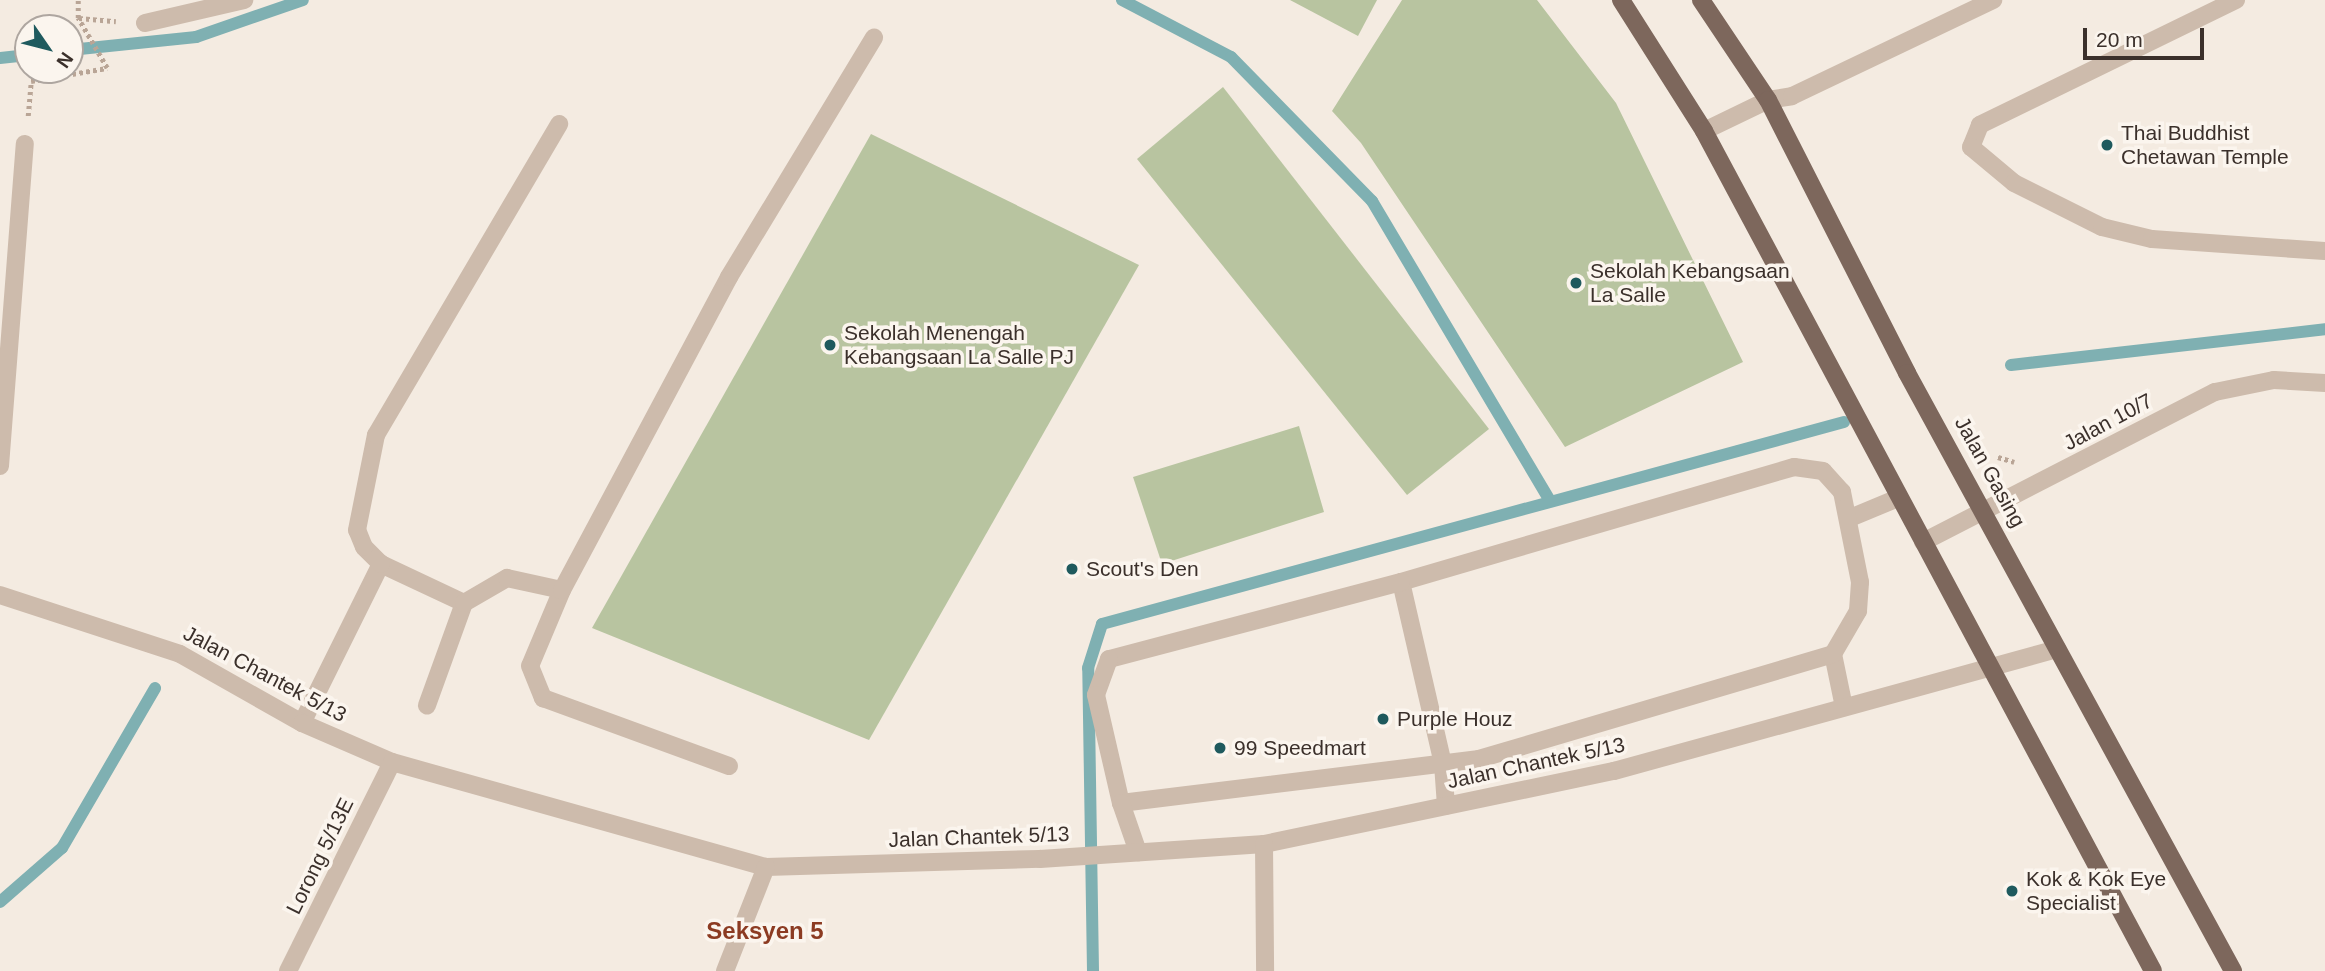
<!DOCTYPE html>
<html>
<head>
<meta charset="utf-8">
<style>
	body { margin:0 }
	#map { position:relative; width:2325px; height:971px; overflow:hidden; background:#f4ebe1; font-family:Helvetica,sans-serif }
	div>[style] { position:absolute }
	.green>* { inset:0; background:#b8c4a0 }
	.stream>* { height:12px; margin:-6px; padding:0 6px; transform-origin:6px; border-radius:6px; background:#7fb0b2 }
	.path>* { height:4.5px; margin-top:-2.25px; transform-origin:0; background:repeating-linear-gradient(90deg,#b9a596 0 3.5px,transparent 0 7px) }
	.lane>* { height:18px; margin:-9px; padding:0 9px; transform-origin:9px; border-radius:9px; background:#cdbbac }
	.street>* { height:18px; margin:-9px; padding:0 9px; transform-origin:9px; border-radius:9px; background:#cdbbac }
	.primary>* { height:18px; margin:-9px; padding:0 9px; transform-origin:9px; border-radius:9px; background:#7d675c }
	.dots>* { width:19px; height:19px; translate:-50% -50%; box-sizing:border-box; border:4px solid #fbf5ee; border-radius:50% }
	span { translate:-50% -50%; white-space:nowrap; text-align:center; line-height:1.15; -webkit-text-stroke:7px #fbf5ee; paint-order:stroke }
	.poi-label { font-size:21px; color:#3b302b }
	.left { translate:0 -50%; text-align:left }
	.street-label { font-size:21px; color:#3b302b }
	.quarter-label { font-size:24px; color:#8c3b22; font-weight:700 }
	.north { position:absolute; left:14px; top:14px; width:70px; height:70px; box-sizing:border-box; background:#fbf5ee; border:2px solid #aea6a0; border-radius:50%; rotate:125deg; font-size:19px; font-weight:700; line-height:28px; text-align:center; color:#3b302b }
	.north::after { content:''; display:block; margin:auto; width:24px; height:32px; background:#1f5a5e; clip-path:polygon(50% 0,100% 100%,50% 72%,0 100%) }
	.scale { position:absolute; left:2083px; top:28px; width:121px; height:32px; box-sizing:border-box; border:4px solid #3b302b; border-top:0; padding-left:9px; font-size:21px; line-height:24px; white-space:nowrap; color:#3b302b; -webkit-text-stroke:5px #fbf5ee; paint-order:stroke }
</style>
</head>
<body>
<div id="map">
	<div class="green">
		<div style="clip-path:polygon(1290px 0,1377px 0,1358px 36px)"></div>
		<div style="clip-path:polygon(1402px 0,1537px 0,1616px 103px,1743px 362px,1565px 447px,1361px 143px,1332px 111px)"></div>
		<div style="clip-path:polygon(1223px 87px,1489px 429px,1407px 495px,1137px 159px)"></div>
		<div style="clip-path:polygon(871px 134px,1139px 265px,869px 740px,592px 628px)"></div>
		<div style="clip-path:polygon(1299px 426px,1324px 512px,1162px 564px,1133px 477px)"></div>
	</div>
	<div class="stream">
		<div style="left:1122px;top:0;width:123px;rotate:27.6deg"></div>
		<div style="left:1231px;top:57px;width:202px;rotate:45.6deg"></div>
		<div style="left:1372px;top:201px;width:347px;rotate:59.3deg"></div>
		<div style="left:70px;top:50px;width:127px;rotate:-5.9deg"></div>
		<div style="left:196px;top:37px;width:113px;rotate:-19.1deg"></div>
		<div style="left:0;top:58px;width:28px;rotate:-6deg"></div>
		<div style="left:2011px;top:365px;width:316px;rotate:-6.5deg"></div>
		<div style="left:0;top:902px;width:82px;rotate:-41.1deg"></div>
		<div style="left:62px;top:848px;width:185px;rotate:-59.8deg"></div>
		<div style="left:1093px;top:971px;width:303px;rotate:-90.9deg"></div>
		<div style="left:1088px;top:668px;width:46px;rotate:-72.3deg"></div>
		<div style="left:1102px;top:624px;width:769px;rotate:-15.23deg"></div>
	</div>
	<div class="path">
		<div style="left:79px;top:18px;width:37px;rotate:5deg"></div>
		<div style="left:28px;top:116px;width:35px;rotate:-85deg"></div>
		<div style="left:31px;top:81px;width:77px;rotate:-9.7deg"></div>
		<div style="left:107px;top:68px;width:58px;rotate:-120.1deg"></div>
		<div style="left:78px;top:18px;width:18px;rotate:-90deg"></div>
		<div style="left:1998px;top:457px;width:17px;rotate:17deg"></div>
	</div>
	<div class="lane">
		<div style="left:2236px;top:0;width:285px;rotate:154deg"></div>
		<div style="left:1980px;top:125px;width:24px;rotate:112deg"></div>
		<div style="left:1971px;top:147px;width:56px;rotate:39.9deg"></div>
		<div style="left:2014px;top:183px;width:98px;rotate:26.6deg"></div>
		<div style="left:2102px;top:227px;width:51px;rotate:13.5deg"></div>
		<div style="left:2152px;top:239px;width:173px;rotate:4deg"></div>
		<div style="left:1850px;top:518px;width:52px;rotate:-22.6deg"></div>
		<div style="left:381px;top:564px;width:92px;rotate:25.2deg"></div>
		<div style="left:464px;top:603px;width:109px;rotate:109.9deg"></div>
		<div style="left:1401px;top:582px;width:187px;rotate:77deg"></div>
		<div style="left:1443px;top:764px;width:42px;rotate:85.9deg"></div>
		<div style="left:562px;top:590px;width:82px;rotate:112.8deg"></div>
		<div style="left:530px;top:666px;width:35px;rotate:68deg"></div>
		<div style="left:543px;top:698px;width:198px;rotate:20.1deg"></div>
		<div style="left:464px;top:603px;width:50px;rotate:-30.2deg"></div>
		<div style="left:507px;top:578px;width:56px;rotate:12.3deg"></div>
		<div style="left:562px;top:590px;width:355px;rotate:-61.9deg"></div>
		<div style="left:729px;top:277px;width:280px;rotate:-58.8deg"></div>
		<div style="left:1833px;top:654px;width:54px;rotate:78.3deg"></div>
		<div style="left:302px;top:723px;width:178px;rotate:-63.6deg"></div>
		<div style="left:381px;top:564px;width:24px;rotate:-135deg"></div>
		<div style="left:364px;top:547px;width:18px;rotate:-112deg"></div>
		<div style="left:357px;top:530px;width:97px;rotate:-78.7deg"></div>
		<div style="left:376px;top:435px;width:361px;rotate:-59.5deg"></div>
		<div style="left:1121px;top:803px;width:361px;rotate:-7deg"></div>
		<div style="left:1479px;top:759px;width:369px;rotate:-16.5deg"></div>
		<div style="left:1833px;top:654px;width:50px;rotate:-59.8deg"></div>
		<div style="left:1858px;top:611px;width:29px;rotate:-86deg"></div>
		<div style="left:1860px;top:582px;width:92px;rotate:-101.3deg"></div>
		<div style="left:1842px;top:492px;width:28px;rotate:-132deg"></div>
		<div style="left:1823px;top:471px;width:29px;rotate:-172deg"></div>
		<div style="left:1794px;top:467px;width:409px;rotate:163.7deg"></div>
		<div style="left:1401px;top:582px;width:302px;rotate:165.2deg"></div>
		<div style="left:1109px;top:659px;width:38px;rotate:110deg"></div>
		<div style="left:1096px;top:695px;width:111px;rotate:77deg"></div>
		<div style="left:1121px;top:803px;width:52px;rotate:70.9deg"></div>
	</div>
	<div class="street">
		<div style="left:145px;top:23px;width:102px;rotate:-13.1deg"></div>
		<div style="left:1704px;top:131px;width:71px;rotate:-25.8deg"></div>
		<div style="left:1768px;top:100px;width:24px;rotate:-9deg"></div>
		<div style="left:1792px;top:96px;width:223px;rotate:-25.5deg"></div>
		<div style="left:0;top:466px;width:323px;rotate:-85.6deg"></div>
		<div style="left:1923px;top:542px;width:328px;rotate:-27.2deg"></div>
		<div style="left:2215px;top:392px;width:60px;rotate:-11.5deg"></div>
		<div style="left:2274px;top:380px;width:51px;rotate:3.4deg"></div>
		<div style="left:0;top:595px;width:189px;rotate:18.1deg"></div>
		<div style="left:180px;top:654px;width:140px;rotate:29.5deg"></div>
		<div style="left:302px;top:723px;width:98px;rotate:23.4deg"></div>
		<div style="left:392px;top:762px;width:388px;rotate:15.7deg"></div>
		<div style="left:766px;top:867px;width:274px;rotate:-1.7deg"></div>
		<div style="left:1040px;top:859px;width:225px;rotate:-3.8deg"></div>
		<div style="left:1264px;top:844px;width:358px;rotate:-11.8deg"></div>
		<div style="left:1614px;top:771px;width:460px;rotate:-15.4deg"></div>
		<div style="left:1264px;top:844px;width:127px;rotate:89.5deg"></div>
		<div style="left:288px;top:971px;width:233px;rotate:-63.5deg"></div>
		<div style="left:725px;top:971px;width:112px;rotate:-68.5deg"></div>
	</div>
	<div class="primary">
		<div style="left:1621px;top:0;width:155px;rotate:57.6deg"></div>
		<div style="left:1704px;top:131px;width:952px;rotate:61.87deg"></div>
		<div style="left:1701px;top:0;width:120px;rotate:56.2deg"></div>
		<div style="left:1768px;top:100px;width:306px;rotate:63deg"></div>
		<div style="left:1907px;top:373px;width:681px;rotate:61.4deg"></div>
	</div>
	<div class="dots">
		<div style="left:2107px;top:145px;background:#1f5a5e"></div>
		<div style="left:1576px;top:283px;background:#1f5a5e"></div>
		<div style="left:830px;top:345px;background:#1f5a5e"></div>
		<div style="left:1072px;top:569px;background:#1f5a5e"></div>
		<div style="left:1383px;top:719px;background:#1f5a5e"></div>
		<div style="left:1220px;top:748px;background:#1f5a5e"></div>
		<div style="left:2012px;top:891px;background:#1f5a5e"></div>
	</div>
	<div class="poi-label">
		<span class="left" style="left:2121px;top:145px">Thai Buddhist<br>Chetawan Temple</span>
		<span class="left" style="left:1590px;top:283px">Sekolah Kebangsaan<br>La Salle</span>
		<span class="left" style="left:844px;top:345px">Sekolah Menengah<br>Kebangsaan La Salle PJ</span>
		<span class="left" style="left:1086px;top:569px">Scout's Den</span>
		<span class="left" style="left:1397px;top:719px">Purple Houz</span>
		<span class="left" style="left:1234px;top:748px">99 Speedmart</span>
		<span class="left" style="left:2026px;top:891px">Kok &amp; Kok Eye<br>Specialist</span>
	</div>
	<div class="street-label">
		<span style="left:2108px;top:422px;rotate:-28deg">Jalan 10/7</span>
		<span style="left:1990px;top:472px;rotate:61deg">Jalan Gasing</span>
		<span style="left:265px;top:674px;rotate:28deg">Jalan Chantek 5/13</span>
		<span style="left:1536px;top:763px;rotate:-12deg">Jalan Chantek 5/13</span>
		<span style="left:979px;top:837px;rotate:-2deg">Jalan Chantek 5/13</span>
		<span style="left:320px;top:856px;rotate:-64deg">Lorong 5/13E</span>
	</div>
	<div class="quarter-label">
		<span style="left:765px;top:931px">Seksyen 5</span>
	</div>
	<div class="north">N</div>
	<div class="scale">20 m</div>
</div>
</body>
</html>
